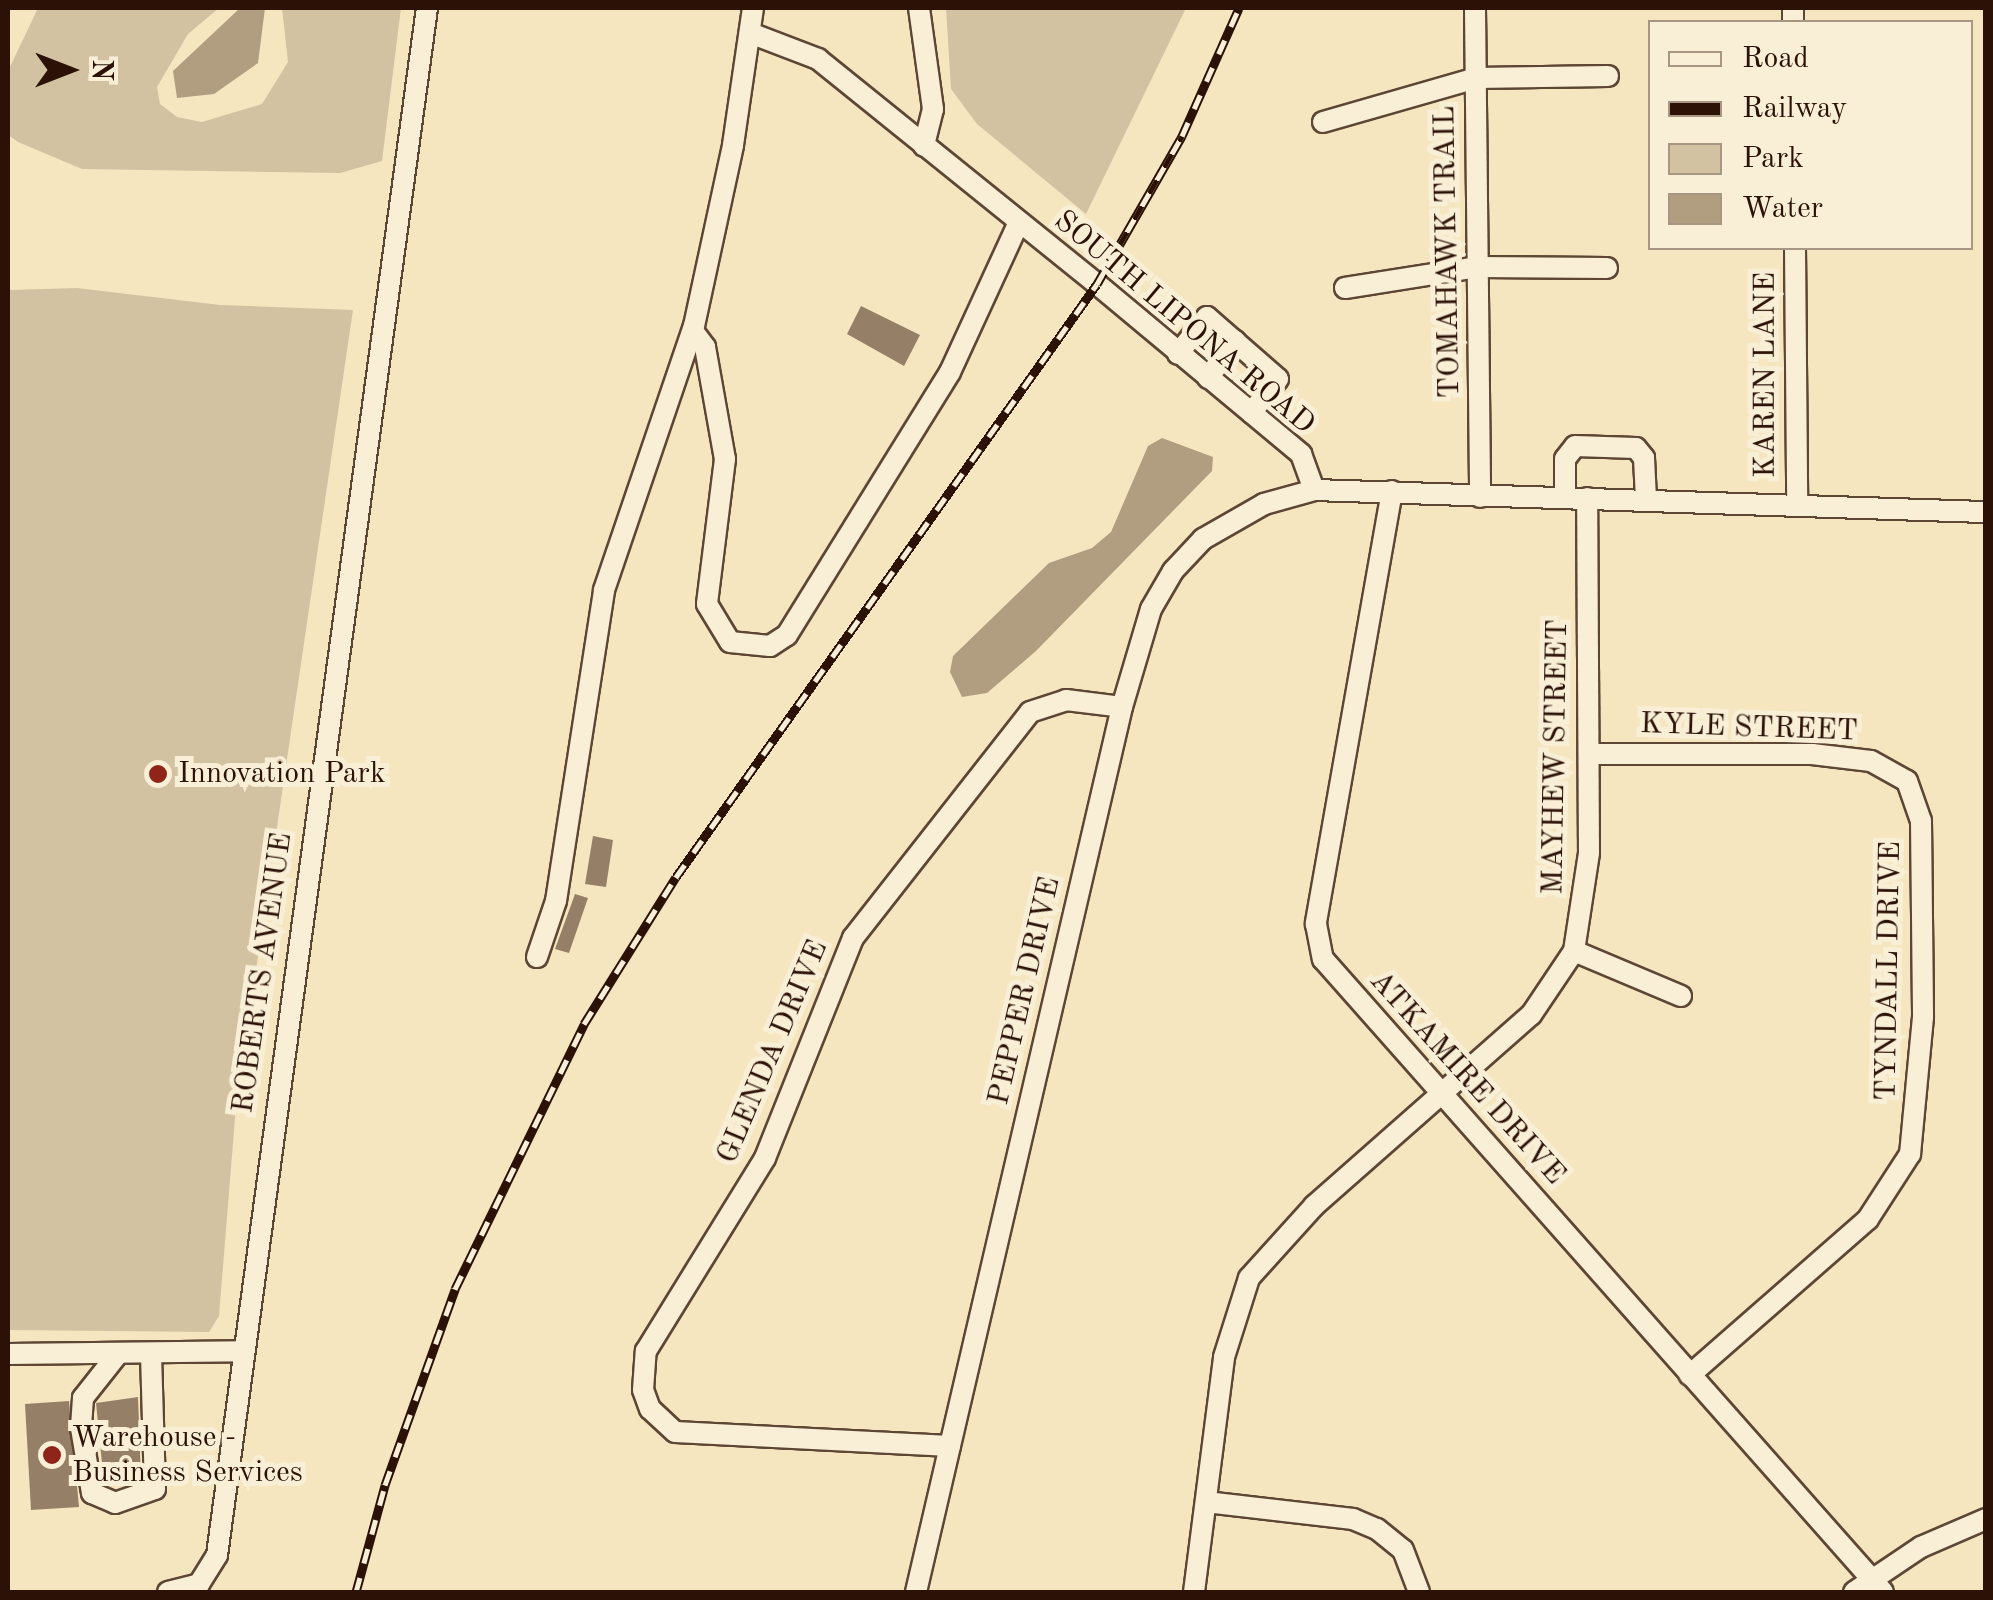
<!DOCTYPE html>
<html>
<head>
<meta charset="utf-8">
<style>
	body { margin:0 }
	#map { position:relative; width:1993px; height:1600px; overflow:hidden; background:#f5e6c0; font-family:"Old Standard TT",serif }
	div>[style] { position:absolute }
	.green>* { inset:0; background:#d3c2a1 }
	.water>* { inset:0; background:#b19e81 }
	.building>* { inset:0; background:#958067 }
	.roads { filter:drop-shadow(2px 0 #5e4635) drop-shadow(-2px 0 #5e4635) drop-shadow(0 2px #5e4635) drop-shadow(0 -2px #5e4635) }
	.minor>* { height:20px; margin:-10px; padding:0 10px; transform-origin:10px; border-radius:10px; background:#f8efd6 }
	.rail>* { height:9px; margin-top:-4.5px; transform-origin:0; background:repeating-linear-gradient(90deg,#f8efd6 0 15px,#2c1107 0 30px); box-sizing:border-box; border-block:2px solid #2c1107 }
	.dots>* { width:28px; height:28px; translate:-50% -50%; box-sizing:border-box; border:5px solid #f8efd6; border-radius:50% }
	span { translate:-50% -50%; white-space:nowrap; text-align:center; line-height:1.15; -webkit-text-stroke:10px #f8efd6; paint-order:stroke }
	.street-label { font-size:30px; color:#2c1107 }
	.poi-label { font-size:30px; color:#2c1107 }
	.left { translate:0 -50%; text-align:left }
	.frame { position:absolute; inset:0; border:10px solid #2c1107; pointer-events:none }
	.legend { position:absolute; left:1648px; top:20px; width:325px; height:230px; box-sizing:border-box; background:#f8efd6; border:2px solid #a69683; margin:0; padding:12px 18px; list-style:none; font-size:30px; color:#2c1107 }
	.legend li { display:flex; align-items:center; gap:20px; height:50px }
	.legend b { width:50px; border:2px solid #a69683 }
	.north { position:absolute; left:20px; top:20px; width:100px; height:100px; -webkit-text-stroke:8px #f8efd6; paint-order:stroke; rotate:90deg; font-size:28px; font-weight:700; line-height:40px; text-align:center; color:#2c1107 }
	.north::after { content:''; display:block; margin:auto; width:35px; height:45px; background:#2c1107; clip-path:polygon(50% 0,100% 100%,50% 72%,0 100%) }
</style>
</head>
<body>
<div id="map">
	<div class="green">
		<div style="clip-path:polygon(38px 8px,219px 8px,188px 34px,157px 87px,160px 104px,177px 117px,202px 122px,262px 104px,288px 62px,282px 8px,401px 8px,382px 161px,340px 173px,82px 169px,18px 142px,8px 135px,8px 71px)"></div>
		<div style="clip-path:polygon(946px 8px,1186px 8px,1086px 214px,977px 124px,951px 89px)"></div>
		<div style="clip-path:polygon(77px 288px,220px 305px,353px 310px,236px 1106px,219px 1316px,209px 1332px,8px 1330px,8px 290px)"></div>
	</div>
	<div class="water">
		<div style="clip-path:polygon(240px 8px,265px 8px,258px 63px,214px 94px,177px 98px,173px 71px)"></div>
		<div style="clip-path:polygon(1162px 438px,1213px 457px,1212px 471px,1036px 651px,987px 693px,962px 697px,950px 672px,953px 656px,1049px 563px,1092px 548px,1111px 532px,1148px 446px)"></div>
	</div>
	<div class="building">
		<div style="clip-path:polygon(861px 306px,920px 335px,904px 366px,847px 334px)"></div>
		<div style="clip-path:polygon(593px 836px,613px 840px,606px 887px,585px 884px)"></div>
		<div style="clip-path:polygon(575px 894px,588px 898px,569px 953px,555px 949px)"></div>
		<div style="clip-path:polygon(138px 1397px,141px 1479px,111px 1486px,104px 1483px,96px 1403px)"></div>
		<div style="clip-path:polygon(69px 1401px,79px 1507px,31px 1510px,25px 1404px)"></div>
	</div>
	<div class="roads">
		<div class="minor">
			<div style="left:919px;top:8px;width:102px;rotate:82.1deg"></div>
			<div style="left:933px;top:109px;width:38px;rotate:104deg"></div>
			<div style="left:1475px;top:8px;width:489px;rotate:89.4deg"></div>
			<div style="left:1793px;top:8px;width:14px;rotate:90deg"></div>
			<div style="left:750px;top:33px;width:73px;rotate:20.9deg"></div>
			<div style="left:818px;top:59px;width:358px;rotate:38.9deg"></div>
			<div style="left:1097px;top:284px;width:266px;rotate:39.8deg"></div>
			<div style="left:1301px;top:454px;width:38px;rotate:70deg"></div>
			<div style="left:1323px;top:122px;width:159px;rotate:-16deg"></div>
			<div style="left:1476px;top:78px;width:132px;rotate:-0.9deg"></div>
			<div style="left:1795px;top:248px;width:254px;rotate:89.5deg"></div>
			<div style="left:1345px;top:288px;width:135px;rotate:-9deg"></div>
			<div style="left:1478px;top:267px;width:129px;rotate:0.4deg"></div>
			<div style="left:693px;top:331px;width:20px;rotate:53deg"></div>
			<div style="left:705px;top:347px;width:114px;rotate:79.9deg"></div>
			<div style="left:725px;top:459px;width:146px;rotate:97.1deg"></div>
			<div style="left:707px;top:604px;width:44px;rotate:58.8deg"></div>
			<div style="left:730px;top:642px;width:40px;rotate:5.7deg"></div>
			<div style="left:770px;top:646px;width:20px;rotate:-33deg"></div>
			<div style="left:787px;top:635px;width:309px;rotate:-58.2deg"></div>
			<div style="left:950px;top:372px;width:163px;rotate:-65.3deg"></div>
			<div style="left:1178px;top:354px;width:47px;rotate:-51.9deg"></div>
			<div style="left:1207px;top:317px;width:94px;rotate:41.1deg"></div>
			<div style="left:1278px;top:379px;width:43px;rotate:128.5deg"></div>
			<div style="left:1208px;top:378px;width:46px;rotate:-53.9deg"></div>
			<div style="left:1392px;top:491px;width:440px;rotate:100deg"></div>
			<div style="left:1316px;top:924px;width:36px;rotate:79deg"></div>
			<div style="left:1323px;top:959px;width:845px;rotate:48.5deg"></div>
			<div style="left:1565px;top:498px;width:39px;rotate:-90deg"></div>
			<div style="left:1565px;top:459px;width:16px;rotate:-52deg"></div>
			<div style="left:1575px;top:446px;width:61px;rotate:1.9deg"></div>
			<div style="left:1636px;top:448px;width:13px;rotate:51deg"></div>
			<div style="left:1644px;top:458px;width:41px;rotate:87.2deg"></div>
			<div style="left:1589px;top:754px;width:223px"></div>
			<div style="left:1812px;top:754px;width:59px;rotate:6.8deg"></div>
			<div style="left:1871px;top:761px;width:41px;rotate:29.1deg"></div>
			<div style="left:1907px;top:781px;width:42px;rotate:70.7deg"></div>
			<div style="left:1921px;top:821px;width:196px;rotate:89.4deg"></div>
			<div style="left:1923px;top:1017px;width:138px;rotate:95.4deg"></div>
			<div style="left:1910px;top:1154px;width:77px;rotate:122.9deg"></div>
			<div style="left:1868px;top:1219px;width:237px;rotate:138.8deg"></div>
			<div style="left:1574px;top:951px;width:116px;rotate:22.8deg"></div>
			<div style="left:537px;top:957px;width:59px;rotate:-71.3deg"></div>
			<div style="left:556px;top:901px;width:315px;rotate:-81.2deg"></div>
			<div style="left:604px;top:590px;width:279px;rotate:-71.2deg"></div>
			<div style="left:694px;top:326px;width:185px;rotate:-77.8deg"></div>
			<div style="left:733px;top:145px;width:138px;rotate:-81.7deg"></div>
			<div style="left:8px;top:1354px;width:235px;rotate:-0.7deg"></div>
			<div style="left:117px;top:1355px;width:55px;rotate:128.3deg"></div>
			<div style="left:83px;top:1398px;width:30px;rotate:94deg"></div>
			<div style="left:81px;top:1428px;width:66px;rotate:80.4deg"></div>
			<div style="left:92px;top:1493px;width:25px;rotate:23deg"></div>
			<div style="left:115px;top:1503px;width:42px;rotate:-19.3deg"></div>
			<div style="left:155px;top:1489px;width:134px;rotate:-91.7deg"></div>
			<div style="left:950px;top:1446px;width:275px;rotate:-177.1deg"></div>
			<div style="left:675px;top:1432px;width:34px;rotate:-137deg"></div>
			<div style="left:650px;top:1409px;width:20px;rotate:-110deg"></div>
			<div style="left:643px;top:1390px;width:39px;rotate:-86deg"></div>
			<div style="left:646px;top:1351px;width:227px;rotate:-58.3deg"></div>
			<div style="left:765px;top:1158px;width:237px;rotate:-68.2deg"></div>
			<div style="left:853px;top:938px;width:287px;rotate:-51.9deg"></div>
			<div style="left:1030px;top:712px;width:38px;rotate:-18deg"></div>
			<div style="left:1066px;top:700px;width:56px;rotate:7.1deg"></div>
			<div style="left:1206px;top:1502px;width:148px;rotate:6.6deg"></div>
			<div style="left:1353px;top:1519px;width:26px;rotate:23deg"></div>
			<div style="left:1377px;top:1529px;width:33px;rotate:39deg"></div>
			<div style="left:1403px;top:1550px;width:45px;rotate:69.1deg"></div>
			<div style="left:168px;top:1592px;width:32px;rotate:-14deg"></div>
			<div style="left:199px;top:1584px;width:34px;rotate:-58deg"></div>
			<div style="left:217px;top:1555px;width:1561px;rotate:-82.27deg"></div>
			<div style="left:916px;top:1592px;width:909px;rotate:-76.9deg"></div>
			<div style="left:1122px;top:707px;width:102px;rotate:-73.5deg"></div>
			<div style="left:1151px;top:609px;width:44px;rotate:-59.9deg"></div>
			<div style="left:1173px;top:571px;width:44px;rotate:-46.8deg"></div>
			<div style="left:1203px;top:539px;width:70px;rotate:-29.8deg"></div>
			<div style="left:1264px;top:504px;width:52px;rotate:-15.6deg"></div>
			<div style="left:1314px;top:490px;width:672px;rotate:1.88deg"></div>
			<div style="left:1194px;top:1592px;width:237px;rotate:-82.7deg"></div>
			<div style="left:1224px;top:1357px;width:83px;rotate:-72.4deg"></div>
			<div style="left:1249px;top:1278px;width:97px;rotate:-47.9deg"></div>
			<div style="left:1314px;top:1206px;width:289px;rotate:-41.4deg"></div>
			<div style="left:1531px;top:1015px;width:77px;rotate:-56.1deg"></div>
			<div style="left:1574px;top:951px;width:99px;rotate:-81.3deg"></div>
			<div style="left:1589px;top:853px;width:355px;rotate:-90.3deg"></div>
			<div style="left:1854px;top:1592px;width:81px;rotate:-33.9deg"></div>
			<div style="left:1921px;top:1547px;width:71px;rotate:-23.3deg"></div>
		</div>
	</div>
	<div class="rail">
		<div style="left:356px;top:1592px;width:111px;rotate:-74.8deg"></div>
		<div style="left:385px;top:1485px;width:208px;rotate:-70.3deg"></div>
		<div style="left:455px;top:1289px;width:295px;rotate:-64deg"></div>
		<div style="left:584px;top:1024px;width:173px;rotate:-58deg"></div>
		<div style="left:676px;top:877px;width:727px;rotate:-54.63deg"></div>
		<div style="left:1097px;top:284px;width:171px;rotate:-60.1deg"></div>
		<div style="left:1182px;top:136px;width:140px;rotate:-66deg"></div>
	</div>
	<div class="dots">
		<div style="left:158px;top:774px;background:#8f2418"></div>
		<div style="left:52px;top:1455px;background:#8f2418"></div>
	</div>
	<div class="street-label">
		<span style="left:1448px;top:252px;rotate:-91deg">TOMAHAWK TRAIL</span>
		<span style="left:1184px;top:323px;rotate:40deg">SOUTH LIPONA ROAD</span>
		<span style="left:1766px;top:375px;rotate:-90deg">KAREN LANE</span>
		<span style="left:1749px;top:728px;rotate:2deg">KYLE STREET</span>
		<span style="left:1556px;top:757px;rotate:-89deg">MAYHEW STREET</span>
		<span style="left:1889px;top:971px;rotate:-89deg">TYNDALL DRIVE</span>
		<span style="left:263px;top:973px;rotate:-82deg">ROBERTS AVENUE</span>
		<span style="left:1025px;top:991px;rotate:-77deg">PEPPER DRIVE</span>
		<span style="left:773px;top:1052px;rotate:-67deg">GLENDA DRIVE</span>
		<span style="left:1467px;top:1078px;rotate:48deg">ATKAMIRE DRIVE</span>
	</div>
	<div class="poi-label">
		<span class="left" style="left:178px;top:774px">Innovation Park</span>
		<span class="left" style="left:72px;top:1455px">Warehouse -<br>Business Services</span>
	</div>
	<div class="frame"></div>
	<ul class="legend">
	<li><b style="height:12px;background:#f8efd6"></b>Road</li>
	<li><b style="height:12px;background:#2c1107"></b>Railway</li>
	<li><b style="height:28px;background:#d3c2a1"></b>Park</li>
	<li><b style="height:28px;background:#b19e81"></b>Water</li>
	</ul>
	<div class="north">N</div>
</div>
</body>
</html>
